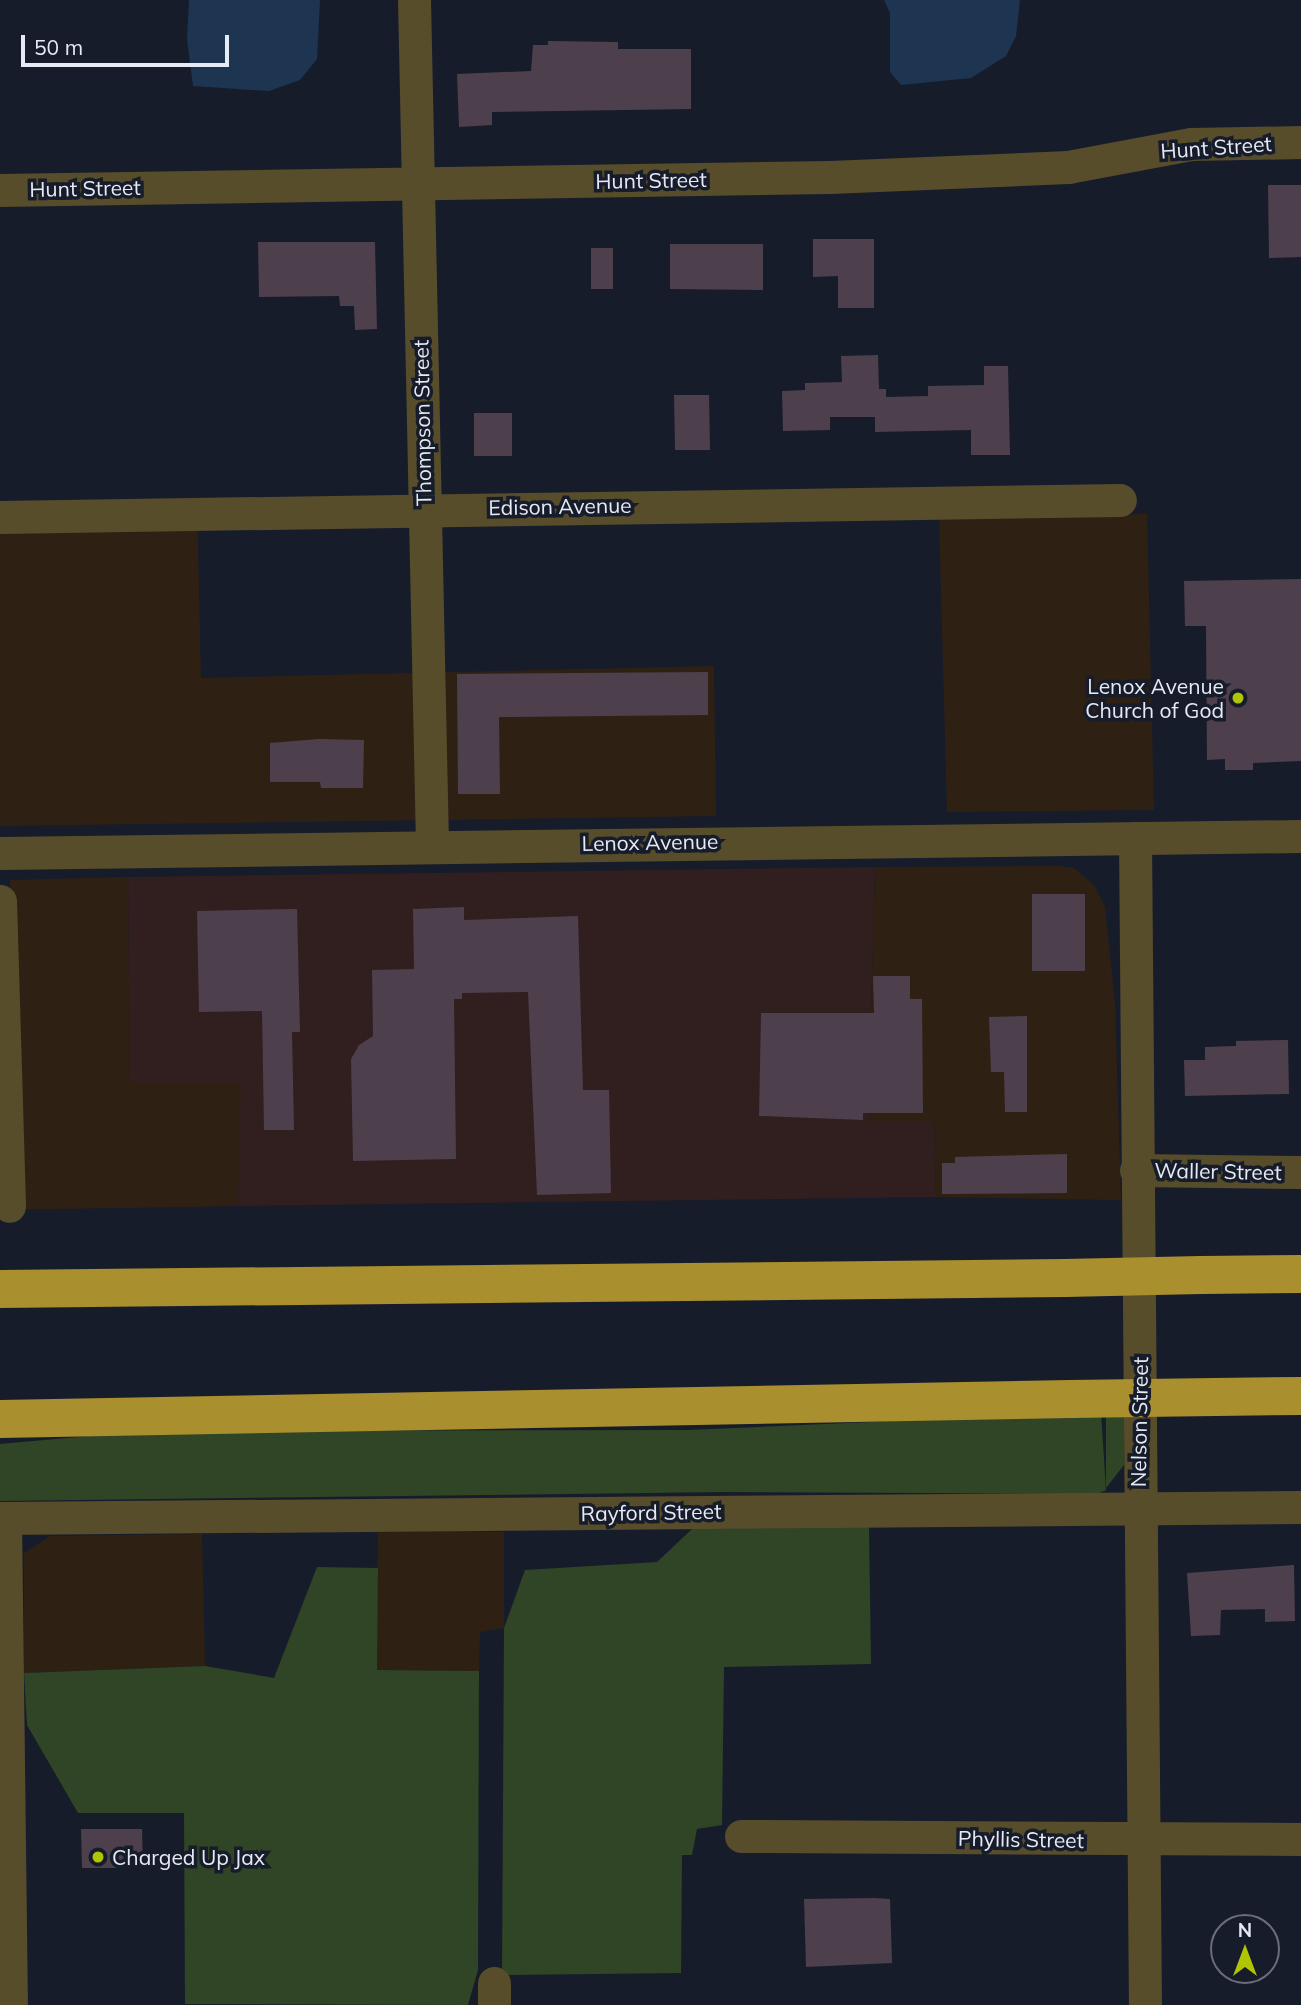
<!DOCTYPE html>
<html>
<head>
<meta charset="utf-8">
<style>
	body { margin:0 }
	#map { position:relative; width:1301px; height:2005px; overflow:hidden; background:#171c2b; font-family:Mulish,sans-serif }
	div>[style] { position:absolute }
	.commercial>* { inset:0; background:#2e2114 }
	.industrial>* { inset:0; background:#311e1e }
	.green>* { inset:0; background:#304426 }
	.water>* { inset:0; background:#1d3550 }
	.building>* { inset:0; background:#4e3f4d }
	.minor>* { height:33px; margin:-16.5px; padding:0 16.5px; transform-origin:16.5px; border-radius:16.5px; background:#574d2b }
	.highway>* { height:38px; margin:-19px; padding:0 19px; transform-origin:19px; border-radius:19px; background:#aa8f2e }
	.highway-bridge>* { height:38px; margin:-19px; padding:0 19px; transform-origin:19px; border-radius:19px; background:#aa8f2e }
	.dots>* { width:19px; height:19px; translate:-50% -50%; box-sizing:border-box; border:4px solid #171c2b; border-radius:50% }
	span { translate:-50% -50%; white-space:nowrap; text-align:center; line-height:1.15; -webkit-text-stroke:7px #171c2b; paint-order:stroke }
	.street-label { font-size:21px; color:#e6eaf4 }
	.poi-label { font-size:21px; color:#e6eaf4 }
	.right { translate:-100% -50%; text-align:right }
	.left { translate:0 -50%; text-align:left }
	.north { position:absolute; left:1210px; top:1914px; width:70px; height:70px; box-sizing:border-box; background:#171c2b; border:2px solid #6a6e7b; border-radius:50%; rotate:0deg; font-size:19px; font-weight:700; line-height:28px; text-align:center; color:#e6eaf4 }
	.north::after { content:''; display:block; margin:auto; width:24px; height:32px; background:#b0c503; clip-path:polygon(50% 0,100% 100%,50% 72%,0 100%) }
	.scale { position:absolute; left:21px; top:35px; width:208px; height:32px; box-sizing:border-box; border:4px solid #e6eaf4; border-top:0; padding-left:9px; font-size:21px; line-height:24px; white-space:nowrap; color:#e6eaf4; -webkit-text-stroke:5px #171c2b; paint-order:stroke }
</style>
</head>
<body>
<div id="map">
	<div class="commercial">
		<div style="clip-path:polygon(197px 502px,201px 678px,714px 666px,716px 816px,0 826px,0 506px)"></div>
		<div style="clip-path:polygon(1147px 514px,1154px 810px,947px 812px,939px 517px)"></div>
		<div style="clip-path:polygon(1061px 866px,1074px 868px,1094px 885px,1105px 907px,1115px 1003px,1121px 1200px,936px 1197px,934px 1121px,868px 1121px,875px 867px)"></div>
		<div style="clip-path:polygon(128px 877px,130px 1083px,242px 1083px,238px 1206px,0 1210px,15px 1091px,10px 880px)"></div>
		<div style="clip-path:polygon(378px 1529px,504px 1532px,504px 1628px,480px 1632px,479px 1671px,376px 1670px)"></div>
		<div style="clip-path:polygon(202px 1534px,205px 1666px,24px 1673px,24px 1553px,50px 1536px)"></div>
	</div>
	<div class="industrial">
		<div style="clip-path:polygon(875px 867px,868px 1121px,934px 1121px,936px 1197px,238px 1206px,241px 1083px,130px 1083px,128px 877px)"></div>
	</div>
	<div class="green">
		<div style="clip-path:polygon(1101px 1412px,1106px 1490px,1097px 1494px,726px 1492px,0 1501px,0 1444px,144px 1431px,687px 1430px)"></div>
		<div style="clip-path:polygon(1106px 1412px,1124px 1412px,1124px 1465px,1106px 1488px)"></div>
		<div style="clip-path:polygon(869px 1526px,871px 1664px,724px 1667px,722px 1825px,697px 1829px,692px 1855px,682px 1855px,681px 1973px,502px 1975px,504px 1628px,525px 1570px,657px 1562px,692px 1529px)"></div>
		<div style="clip-path:polygon(317px 1567px,378px 1568px,377px 1670px,479px 1671px,478px 1970px,468px 2005px,185px 2004px,184px 1813px,78px 1813px,27px 1725px,24px 1673px,205px 1666px,274px 1678px)"></div>
	</div>
	<div class="water">
		<div style="clip-path:polygon(189px 0,320px 0,317px 59px,300px 80px,269px 91px,193px 86px,187px 39px)"></div>
		<div style="clip-path:polygon(884px 0,1020px 0,1016px 36px,1006px 56px,971px 78px,901px 85px,890px 72px,890px 13px)"></div>
	</div>
	<div class="building">
		<div style="clip-path:polygon(548px 41px,618px 42px,618px 49px,691px 49px,691px 109px,492px 112px,492px 125px,459px 127px,457px 74px,531px 71px,533px 45px,548px 45px)"></div>
		<div style="clip-path:polygon(1268px 185px,1301px 185px,1301px 257px,1269px 258px)"></div>
		<div style="clip-path:polygon(813px 239px,874px 239px,874px 308px,838px 308px,838px 276px,813px 277px)"></div>
		<div style="clip-path:polygon(258px 242px,375px 242px,377px 329px,355px 330px,354px 306px,340px 306px,339px 296px,259px 297px)"></div>
		<div style="clip-path:polygon(670px 244px,763px 244px,763px 290px,670px 289px)"></div>
		<div style="clip-path:polygon(591px 248px,613px 248px,613px 289px,591px 289px)"></div>
		<div style="clip-path:polygon(878px 355px,879px 389px,886px 389px,886px 397px,928px 396px,928px 386px,984px 385px,984px 366px,1008px 366px,1010px 455px,971px 455px,971px 430px,875px 432px,875px 417px,830px 417px,830px 430px,783px 431px,782px 391px,805px 390px,805px 383px,842px 382px,841px 356px)"></div>
		<div style="clip-path:polygon(674px 395px,709px 395px,710px 450px,675px 450px)"></div>
		<div style="clip-path:polygon(474px 413px,512px 413px,512px 456px,474px 456px)"></div>
		<div style="clip-path:polygon(1301px 579px,1301px 761px,1253px 763px,1253px 770px,1225px 770px,1225px 759px,1207px 760px,1206px 626px,1185px 626px,1184px 581px)"></div>
		<div style="clip-path:polygon(708px 672px,708px 715px,499px 717px,500px 794px,458px 794px,457px 674px)"></div>
		<div style="clip-path:polygon(319px 739px,364px 740px,363px 788px,321px 788px,320px 782px,270px 782px,270px 743px)"></div>
		<div style="clip-path:polygon(1032px 894px,1085px 894px,1085px 971px,1032px 971px)"></div>
		<div style="clip-path:polygon(464px 907px,464px 920px,578px 916px,583px 1090px,609px 1090px,611px 1193px,537px 1195px,528px 992px,462px 993px,462px 999px,454px 999px,456px 1159px,353px 1161px,351px 1059px,359px 1045px,373px 1036px,372px 970px,414px 969px,413px 909px)"></div>
		<div style="clip-path:polygon(297px 909px,300px 1032px,292px 1032px,294px 1130px,264px 1130px,262px 1011px,199px 1012px,197px 911px)"></div>
		<div style="clip-path:polygon(873px 976px,910px 976px,910px 999px,922px 999px,923px 1113px,863px 1113px,863px 1120px,759px 1116px,761px 1013px,874px 1013px)"></div>
		<div style="clip-path:polygon(1027px 1016px,1027px 1112px,1005px 1112px,1004px 1072px,991px 1072px,989px 1017px)"></div>
		<div style="clip-path:polygon(1288px 1040px,1289px 1094px,1185px 1096px,1184px 1060px,1205px 1060px,1205px 1047px,1236px 1046px,1236px 1041px)"></div>
		<div style="clip-path:polygon(1067px 1154px,1067px 1193px,942px 1194px,942px 1163px,955px 1163px,955px 1157px)"></div>
		<div style="clip-path:polygon(1294px 1565px,1295px 1621px,1265px 1622px,1265px 1609px,1221px 1610px,1220px 1635px,1191px 1636px,1187px 1573px)"></div>
		<div style="clip-path:polygon(81px 1829px,142px 1829px,143px 1868px,82px 1868px)"></div>
		<div style="clip-path:polygon(875px 1898px,890px 1899px,892px 1963px,806px 1967px,804px 1899px)"></div>
	</div>
	<div class="minor">
		<div style="left:414px;top:0;width:845px;rotate:88.78deg"></div>
		<div style="left:0;top:190px;width:830px;rotate:-0.9deg"></div>
		<div style="left:830px;top:177px;width:238px;rotate:-2.4deg"></div>
		<div style="left:1068px;top:167px;width:125px;rotate:-10.6deg"></div>
		<div style="left:1191px;top:144px;width:110px;rotate:-1deg"></div>
		<div style="left:0;top:517px;width:1120px;rotate:-0.87deg"></div>
		<div style="left:1135px;top:838px;width:1167px;rotate:89.51deg"></div>
		<div style="left:0;top:853px;width:1301px;rotate:-0.75deg"></div>
		<div style="left:0;top:901px;width:305px;rotate:88.3deg"></div>
		<div style="left:1136px;top:1170px;width:165px;rotate:0.7deg"></div>
		<div style="left:0;top:1518px;width:1301px;rotate:-0.48deg"></div>
		<div style="left:5px;top:1518px;width:487px;rotate:89.3deg"></div>
		<div style="left:741px;top:1836px;width:560px;rotate:0.31deg"></div>
		<div style="left:494px;top:1983px;width:22px;rotate:90deg"></div>
	</div>
	<div class="highway">
		<div style="left:1201px;top:1275px;width:100px;rotate:-0.6deg"></div>
		<div style="left:0;top:1289px;width:1065px;rotate:-0.59deg"></div>
		<div style="left:1215px;top:1397px;width:86px;rotate:-0.7deg"></div>
		<div style="left:0;top:1419px;width:1071px;rotate:-1.07deg"></div>
	</div>
	<div class="highway-bridge">
		<div style="left:1065px;top:1278px;width:136px;rotate:-1.3deg"></div>
		<div style="left:1071px;top:1399px;width:144px;rotate:-0.8deg"></div>
	</div>
	<div class="dots">
		<div style="left:1238px;top:698px;background:#b0c503"></div>
		<div style="left:98px;top:1857px;background:#b0c503"></div>
	</div>
	<div class="street-label">
		<span style="left:1216px;top:147px;rotate:-4deg">Hunt Street</span>
		<span style="left:651px;top:180px;rotate:-1deg">Hunt Street</span>
		<span style="left:85px;top:188px;rotate:-1deg">Hunt Street</span>
		<span style="left:422px;top:423px;rotate:-91deg">Thompson Street</span>
		<span style="left:560px;top:506px;rotate:-1deg">Edison Avenue</span>
		<span style="left:650px;top:842px;rotate:-1deg">Lenox Avenue</span>
		<span style="left:1218px;top:1171px;rotate:1deg">Waller Street</span>
		<span style="left:1139px;top:1422px;rotate:-89deg">Nelson Street</span>
		<span style="left:651px;top:1512px;rotate:-1deg">Rayford Street</span>
		<span style="left:1021px;top:1839px;rotate:1deg">Phyllis Street</span>
	</div>
	<div class="poi-label">
		<span class="right" style="left:1224px;top:698px">Lenox Avenue<br>Church of God</span>
		<span class="left" style="left:112px;top:1857px">Charged Up Jax</span>
	</div>
	<div class="north">N</div>
	<div class="scale">50 m</div>
</div>
</body>
</html>
